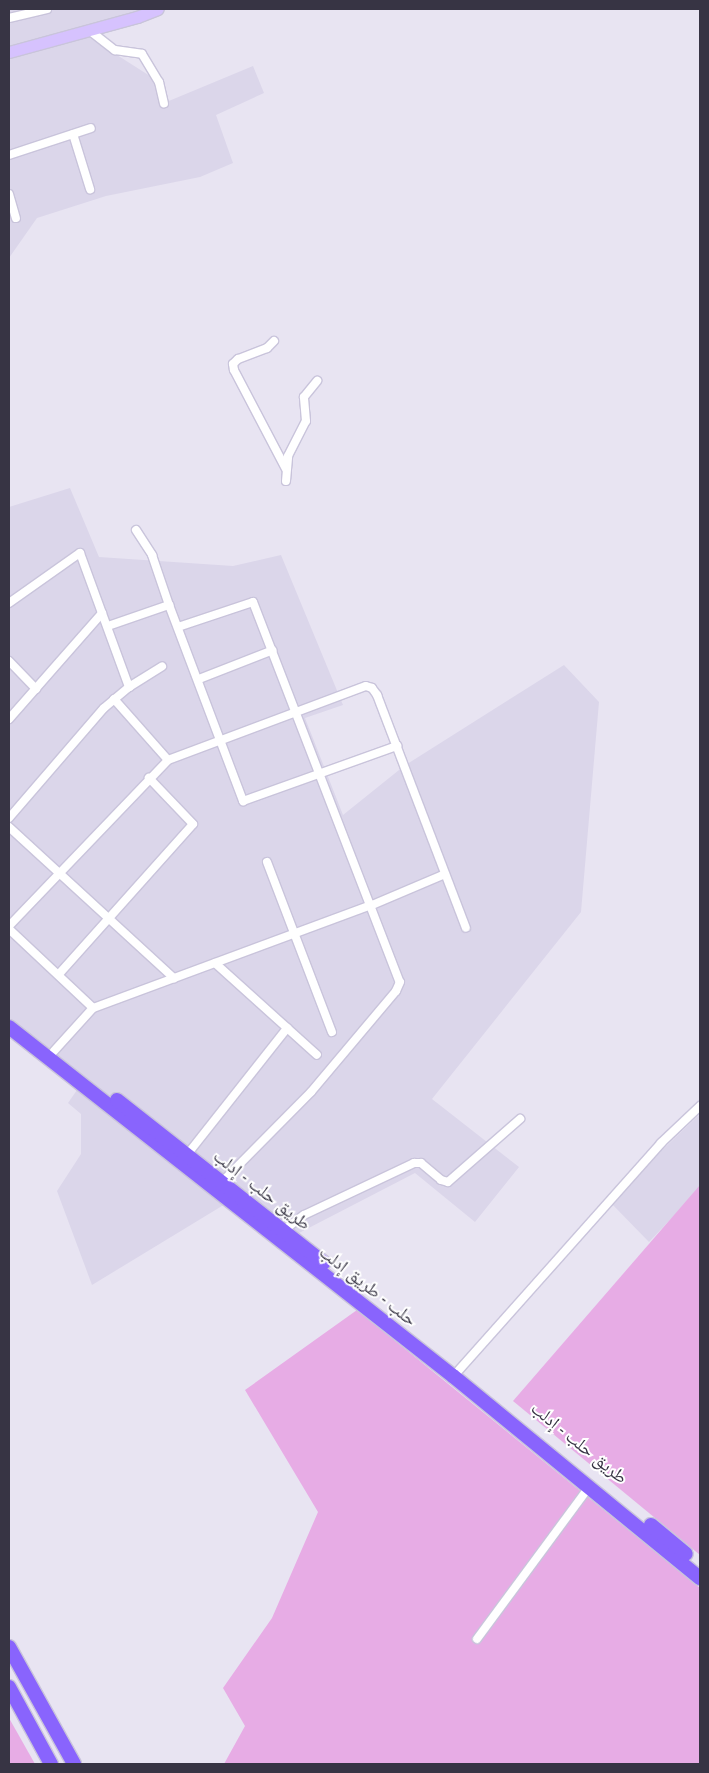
<!DOCTYPE html>
<html>
<head>
<meta charset="utf-8">
<style>
	body { margin:0 }
	#map { position:relative; width:709px; height:1773px; overflow:hidden; background:#e8e4f2; font-family:Jost,"Noto Naskh Arabic",sans-serif }
	div>[style] { position:absolute }
	.residential>* { inset:0; background:#dbd6ea }
	.green>* { inset:0; background:#e7ace5 }
	.roads { filter:drop-shadow(1px 0 #c9c4db) drop-shadow(-1px 0 #c9c4db) drop-shadow(0 1px #c9c4db) drop-shadow(0 -1px #c9c4db) }
	.street>* { height:8px; margin:-4px; padding:0 4px; transform-origin:4px; border-radius:4px; background:#fff }
	.secondary>* { height:11px; margin:-5.5px; padding:0 5.5px; transform-origin:5.5px; border-radius:5.5px; background:#d6c2fe }
	.highway>* { height:14px; margin:-7px; padding:0 7px; transform-origin:7px; border-radius:7px; background:#8964fd }
	span { translate:-50% -50%; white-space:nowrap; text-align:center; line-height:1.15; -webkit-text-stroke:4px #fff; paint-order:stroke }
	.street-label { font-size:18px; color:#373444 }
	.frame { position:absolute; inset:0; border:10px solid #373444; pointer-events:none }
</style>
</head>
<body>
<div id="map">
	<div class="residential">
		<div style="clip-path:polygon(9px 9px,156px 9px,87px 36px,150px 76px,164px 103px,253px 66px,264px 93px,216px 115px,233px 163px,200px 177px,106px 196px,37px 218px,9px 258px)"></div>
		<div style="clip-path:polygon(70px 488px,99px 557px,233px 566px,281px 555px,343px 705px,305px 718px,343px 815px,404px 766px,564px 665px,599px 702px,581px 912px,432px 1099px,519px 1167px,475px 1222px,415px 1173px,299px 1233px,245px 1192px,92px 1285px,57px 1191px,81px 1154px,81px 1114px,68px 1103px,77px 1090px,9px 1037px,9px 507px)"></div>
		<div style="clip-path:polygon(700px 1114px,700px 1188px,649px 1242px,609px 1201px)"></div>
	</div>
	<div class="green">
		<div style="clip-path:polygon(700px 1185px,700px 1555px,513px 1401px)"></div>
		<div style="clip-path:polygon(357px 1310px,700px 1588px,700px 1764px,224px 1764px,245px 1726px,223px 1688px,272px 1618px,318px 1512px,245px 1390px)"></div>
		<div style="clip-path:polygon(9px 1718px,35px 1764px,9px 1764px)"></div>
	</div>
	<div class="roads">
		<div class="street">
			<div style="left:9px;top:18px;width:39px;rotate:-13deg"></div>
			<div style="left:89px;top:30px;width:33px;rotate:38deg"></div>
			<div style="left:115px;top:50px;width:27px;rotate:8deg"></div>
			<div style="left:142px;top:54px;width:33px;rotate:59deg"></div>
			<div style="left:159px;top:82px;width:22px;rotate:77deg"></div>
			<div style="left:73px;top:134px;width:58px;rotate:72.8deg"></div>
			<div style="left:9px;top:155px;width:86px;rotate:-18.2deg"></div>
			<div style="left:9px;top:194px;width:25px;rotate:74deg"></div>
			<div style="left:274px;top:341px;width:10px;rotate:135deg"></div>
			<div style="left:267px;top:348px;width:31px;rotate:159deg"></div>
			<div style="left:238px;top:359px;width:7px;rotate:135deg"></div>
			<div style="left:233px;top:364px;width:6px;rotate:81deg"></div>
			<div style="left:234px;top:370px;width:112px;rotate:62.3deg"></div>
			<div style="left:286px;top:481px;width:25px;rotate:-85deg"></div>
			<div style="left:288px;top:456px;width:39px;rotate:-63deg"></div>
			<div style="left:306px;top:421px;width:24px;rotate:-95deg"></div>
			<div style="left:304px;top:397px;width:21px;rotate:-51deg"></div>
			<div style="left:136px;top:530px;width:30px;rotate:57deg"></div>
			<div style="left:152px;top:555px;width:53px;rotate:71.2deg"></div>
			<div style="left:9px;top:603px;width:87px;rotate:-35.2deg"></div>
			<div style="left:80px;top:553px;width:143px;rotate:69.9deg"></div>
			<div style="left:108px;top:626px;width:65px;rotate:-19deg"></div>
			<div style="left:169px;top:605px;width:210px;rotate:69.3deg"></div>
			<div style="left:243px;top:801px;width:164px;rotate:-19.7deg"></div>
			<div style="left:178px;top:627px;width:79px;rotate:-18.4deg"></div>
			<div style="left:253px;top:602px;width:407px;rotate:68.9deg"></div>
			<div style="left:400px;top:982px;width:10px;rotate:114deg"></div>
			<div style="left:396px;top:991px;width:132px;rotate:130.1deg"></div>
			<div style="left:311px;top:1092px;width:121px;rotate:134.7deg"></div>
			<div style="left:9px;top:661px;width:39px;rotate:46deg"></div>
			<div style="left:199px;top:679px;width:79px;rotate:-21.4deg"></div>
			<div style="left:114px;top:699px;width:81px;rotate:48.5deg"></div>
			<div style="left:9px;top:719px;width:141px;rotate:-48.7deg"></div>
			<div style="left:9px;top:818px;width:145px;rotate:-49.2deg"></div>
			<div style="left:104px;top:708px;width:33px;rotate:-40deg"></div>
			<div style="left:129px;top:687px;width:39px;rotate:-32deg"></div>
			<div style="left:9px;top:827px;width:224px;rotate:42.5deg"></div>
			<div style="left:267px;top:862px;width:182px;rotate:69.1deg"></div>
			<div style="left:9px;top:926px;width:230px;rotate:-46.2deg"></div>
			<div style="left:168px;top:760px;width:211px;rotate:-20.5deg"></div>
			<div style="left:366px;top:686px;width:6px;rotate:18deg"></div>
			<div style="left:372px;top:688px;width:9px;rotate:54deg"></div>
			<div style="left:377px;top:695px;width:249px;rotate:69.1deg"></div>
			<div style="left:9px;top:929px;width:115px;rotate:43.2deg"></div>
			<div style="left:215px;top:963px;width:137px;rotate:42deg"></div>
			<div style="left:59px;top:974px;width:201px;rotate:-48.2deg"></div>
			<div style="left:193px;top:824px;width:64px;rotate:-133.7deg"></div>
			<div style="left:54px;top:1051px;width:58px;rotate:-47.8deg"></div>
			<div style="left:93px;top:1008px;width:297px;rotate:-20.3deg"></div>
			<div style="left:372px;top:905px;width:79px;rotate:-23deg"></div>
			<div style="left:190px;top:1151px;width:157px;rotate:-51.7deg"></div>
			<div style="left:280px;top:1233px;width:30px;rotate:-37deg"></div>
			<div style="left:304px;top:1215px;width:122px;rotate:-25.3deg"></div>
			<div style="left:414px;top:1163px;width:7px"></div>
			<div style="left:421px;top:1163px;width:26px;rotate:40deg"></div>
			<div style="left:441px;top:1180px;width:7px;rotate:16deg"></div>
			<div style="left:448px;top:1182px;width:96px;rotate:-41.2deg"></div>
			<div style="left:459px;top:1370px;width:304px;rotate:-48.3deg"></div>
			<div style="left:661px;top:1143px;width:54px;rotate:-43.5deg"></div>
			<div style="left:477px;top:1639px;width:189px;rotate:-53.6deg"></div>
		</div>
		<div class="secondary">
			<div style="left:9px;top:52px;width:133px;rotate:-15.3deg"></div>
			<div style="left:137px;top:17px;width:22px;rotate:-21deg"></div>
		</div>
		<div class="highway">
			<div style="left:9px;top:1027px;width:565px;rotate:38.17deg"></div>
			<div style="left:453px;top:1376px;width:319px;rotate:39.3deg"></div>
			<div style="left:117px;top:1100px;width:263px;rotate:38.2deg"></div>
			<div style="left:651px;top:1525px;width:45px;rotate:39.6deg"></div>
			<div style="left:9px;top:1647px;width:134px;rotate:60.9deg"></div>
			<div style="left:9px;top:1687px;width:88px;rotate:61.4deg"></div>
		</div>
	</div>
	<div class="street-label">
		<span style="left:262px;top:1190px;rotate:38deg">طريق حلب - إدلب</span>
		<span style="left:368px;top:1286px;rotate:38deg">حلب - طريق إدلب</span>
		<span style="left:579px;top:1443px;rotate:39deg">طريق حلب - إدلب</span>
	</div>
	<div class="frame"></div>
</div>
</body>
</html>
